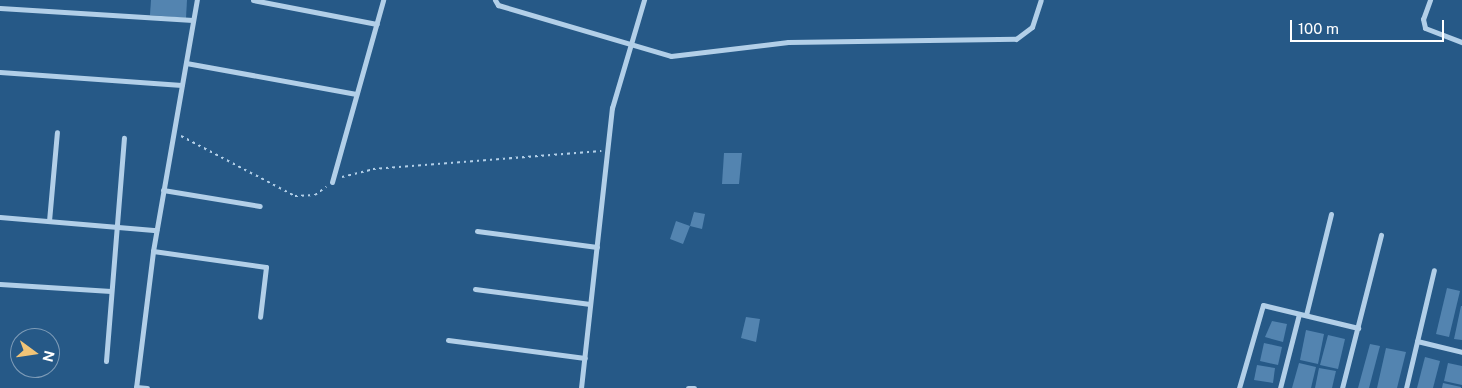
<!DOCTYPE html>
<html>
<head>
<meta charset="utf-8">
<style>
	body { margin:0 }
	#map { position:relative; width:1462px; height:388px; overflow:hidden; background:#265987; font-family:"Public Sans",sans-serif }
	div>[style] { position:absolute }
	.building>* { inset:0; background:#5384b0 }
	.path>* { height:2px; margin-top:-1px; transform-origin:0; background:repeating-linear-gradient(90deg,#b2cfe8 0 2.5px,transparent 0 6.5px) }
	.minor>* { height:5px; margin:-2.5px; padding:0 2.5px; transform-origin:2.5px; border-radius:2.5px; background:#b2cfe8 }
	span { translate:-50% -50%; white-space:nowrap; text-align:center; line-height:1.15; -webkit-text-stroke:4px #265987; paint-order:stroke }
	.north { position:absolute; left:10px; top:328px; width:50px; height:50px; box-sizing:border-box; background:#265987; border:1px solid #7d9bb7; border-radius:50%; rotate:104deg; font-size:14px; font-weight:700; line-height:20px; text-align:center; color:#fff }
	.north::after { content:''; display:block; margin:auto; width:18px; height:22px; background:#f1c477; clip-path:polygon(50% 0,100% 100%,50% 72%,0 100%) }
	.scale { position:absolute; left:1290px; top:20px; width:154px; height:22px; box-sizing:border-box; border:2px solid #fff; border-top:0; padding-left:6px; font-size:15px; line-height:18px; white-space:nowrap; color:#fff; -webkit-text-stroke:4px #265987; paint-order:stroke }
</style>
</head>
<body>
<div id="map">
	<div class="building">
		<div style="clip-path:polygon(151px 0,187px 0,186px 18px,150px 15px)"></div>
		<div style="clip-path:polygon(724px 153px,742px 153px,739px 184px,722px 184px)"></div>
		<div style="clip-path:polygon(694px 212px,705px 214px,702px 229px,690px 226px,683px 244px,670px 239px,676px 221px,690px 226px)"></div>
		<div style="clip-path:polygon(1447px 288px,1460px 291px,1449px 337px,1436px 334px)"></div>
		<div style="clip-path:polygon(1461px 306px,1462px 306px,1462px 340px,1454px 339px)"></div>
		<div style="clip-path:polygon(746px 317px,760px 319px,756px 342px,741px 338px)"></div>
		<div style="clip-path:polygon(1272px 321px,1287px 324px,1283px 342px,1265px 337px)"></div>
		<div style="clip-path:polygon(1306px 330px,1324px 334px,1318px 364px,1300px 360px)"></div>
		<div style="clip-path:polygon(1328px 335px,1345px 339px,1338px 369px,1320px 365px)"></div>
		<div style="clip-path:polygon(1264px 343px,1282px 347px,1278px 365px,1260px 361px)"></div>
		<div style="clip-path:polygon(1370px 344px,1380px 346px,1369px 388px,1358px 388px)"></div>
		<div style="clip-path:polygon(1386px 348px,1406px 352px,1397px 388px,1377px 388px)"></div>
		<div style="clip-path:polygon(1425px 357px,1440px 361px,1433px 388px,1417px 388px)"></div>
		<div style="clip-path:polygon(1299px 363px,1316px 367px,1311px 388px,1292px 388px)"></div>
		<div style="clip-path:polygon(1448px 363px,1462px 366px,1462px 385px,1444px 381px)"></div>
		<div style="clip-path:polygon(1257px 365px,1275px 368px,1273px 383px,1254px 380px)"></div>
		<div style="clip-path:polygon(1319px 368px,1336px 371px,1332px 388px,1315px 388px)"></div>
		<div style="clip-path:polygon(1443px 383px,1461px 387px,1461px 388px,1442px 388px)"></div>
	</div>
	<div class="path">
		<div style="left:181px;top:136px;width:129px;rotate:27.8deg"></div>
		<div style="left:295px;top:196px;width:20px;rotate:-3deg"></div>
		<div style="left:315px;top:195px;width:14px;rotate:-36deg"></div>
		<div style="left:342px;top:177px;width:32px;rotate:-14deg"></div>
		<div style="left:373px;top:169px;width:229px;rotate:-4.5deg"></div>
	</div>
	<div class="minor">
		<div style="left:253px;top:0;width:126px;rotate:11deg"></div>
		<div style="left:495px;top:0;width:6px;rotate:59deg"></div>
		<div style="left:498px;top:5px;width:180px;rotate:16.4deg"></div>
		<div style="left:671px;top:56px;width:118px;rotate:-6.8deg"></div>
		<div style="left:788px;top:42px;width:228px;rotate:-0.8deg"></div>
		<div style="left:1016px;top:39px;width:20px;rotate:-37deg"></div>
		<div style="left:1032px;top:27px;width:28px;rotate:-72deg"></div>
		<div style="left:1430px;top:0;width:20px;rotate:110deg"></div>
		<div style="left:1423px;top:19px;width:9px;rotate:77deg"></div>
		<div style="left:1425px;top:28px;width:40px;rotate:21deg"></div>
		<div style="left:0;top:8px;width:193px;rotate:3.6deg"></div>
		<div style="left:186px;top:63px;width:173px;rotate:10.3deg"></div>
		<div style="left:0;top:72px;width:182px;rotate:4.1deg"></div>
		<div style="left:332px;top:182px;width:189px;rotate:-74.3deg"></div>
		<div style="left:163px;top:190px;width:98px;rotate:9.4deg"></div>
		<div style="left:0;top:217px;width:157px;rotate:4.8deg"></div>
		<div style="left:49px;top:221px;width:89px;rotate:-84.9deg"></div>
		<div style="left:477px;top:231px;width:121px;rotate:7.6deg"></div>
		<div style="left:153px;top:251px;width:114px;rotate:8.1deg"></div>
		<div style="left:266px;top:267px;width:50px;rotate:96.8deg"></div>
		<div style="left:0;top:284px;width:111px;rotate:3.6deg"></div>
		<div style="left:475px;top:289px;width:116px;rotate:7.4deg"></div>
		<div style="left:1306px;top:315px;width:104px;rotate:-76.1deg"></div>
		<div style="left:448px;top:340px;width:138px;rotate:7.5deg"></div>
		<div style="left:1417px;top:341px;width:46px;rotate:13.7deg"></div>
		<div style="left:106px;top:361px;width:224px;rotate:-85.4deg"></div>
		<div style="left:136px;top:387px;width:11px;rotate:5deg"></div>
		<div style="left:136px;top:388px;width:138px;rotate:-82.9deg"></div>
		<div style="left:153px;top:251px;width:255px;rotate:-80.1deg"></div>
		<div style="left:581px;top:388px;width:282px;rotate:-83.7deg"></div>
		<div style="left:612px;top:108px;width:113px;rotate:-73.5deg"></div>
		<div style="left:688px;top:388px;width:6px"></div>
		<div style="left:1239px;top:388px;width:86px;rotate:-73.9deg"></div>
		<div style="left:1263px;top:305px;width:98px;rotate:13.6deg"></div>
		<div style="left:1280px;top:388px;width:76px;rotate:-75.6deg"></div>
		<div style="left:1342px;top:388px;width:158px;rotate:-75.7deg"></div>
		<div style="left:1406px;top:388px;width:121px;rotate:-76.7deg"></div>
	</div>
	<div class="north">N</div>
	<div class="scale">100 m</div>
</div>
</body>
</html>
